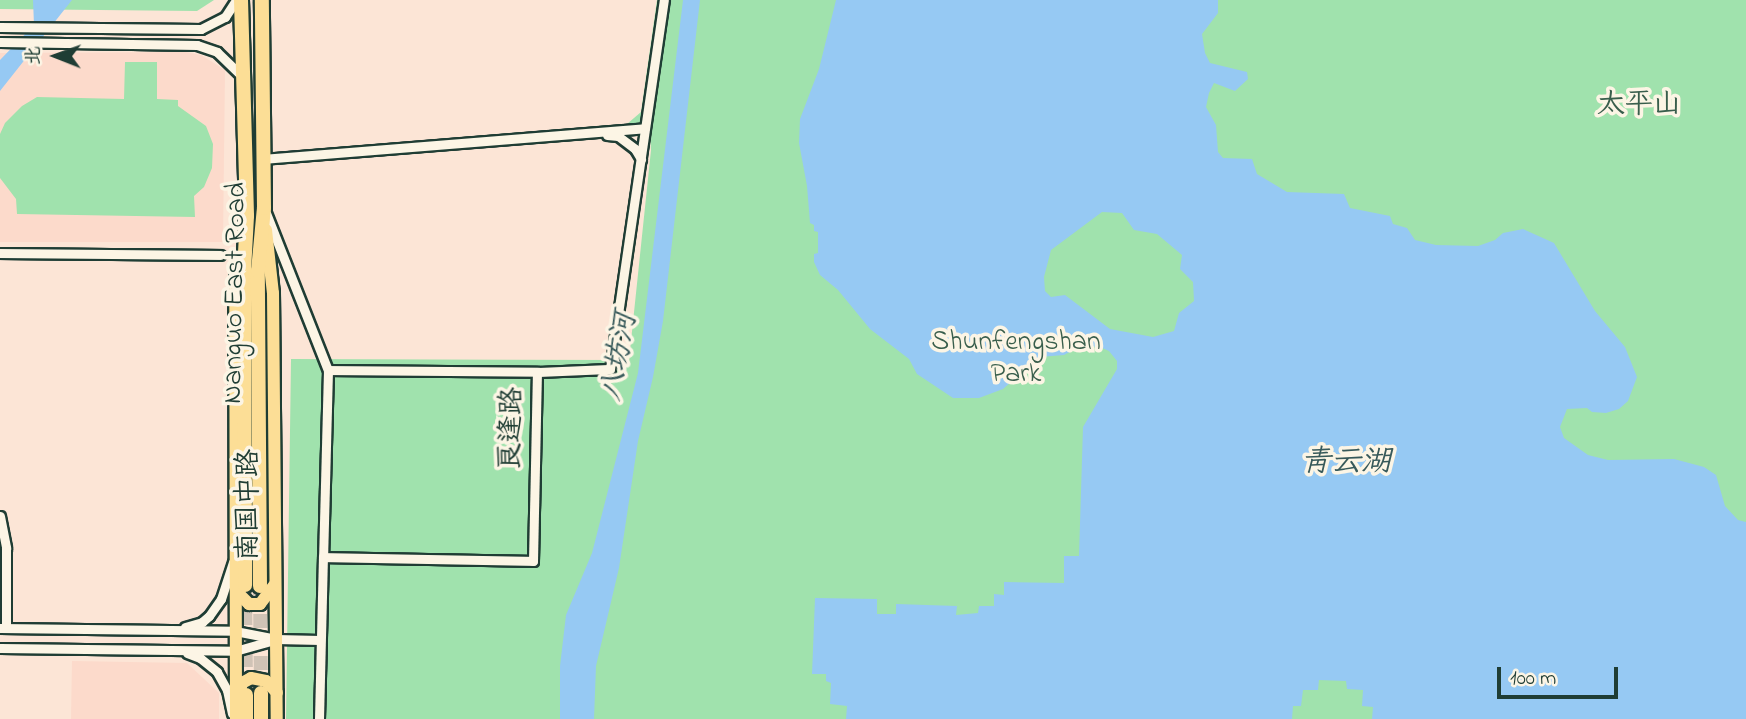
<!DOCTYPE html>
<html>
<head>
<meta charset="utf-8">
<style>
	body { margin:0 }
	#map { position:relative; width:1746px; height:719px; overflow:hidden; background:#fce5d6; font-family:"Indie Flower","LXGW WenKai TC",sans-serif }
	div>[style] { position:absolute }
	.built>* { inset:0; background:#fcdacb }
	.green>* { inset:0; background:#a0e2ad }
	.water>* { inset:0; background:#96c9f3 }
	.highway-tunnel>* { height:14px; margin-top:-7px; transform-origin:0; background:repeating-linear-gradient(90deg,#d0c3b6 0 14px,transparent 0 21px) }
	.roads { filter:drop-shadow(2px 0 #1f3d34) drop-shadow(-2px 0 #1f3d34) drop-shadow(0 2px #1f3d34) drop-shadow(0 -2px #1f3d34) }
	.minor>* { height:9px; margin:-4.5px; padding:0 4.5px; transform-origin:4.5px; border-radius:4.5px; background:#fcf5e5 }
	.major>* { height:12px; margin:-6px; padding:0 6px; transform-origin:6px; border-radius:6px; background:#fcde96 }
	.highway>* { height:14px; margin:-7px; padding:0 7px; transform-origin:7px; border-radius:7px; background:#fcde96 }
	span { translate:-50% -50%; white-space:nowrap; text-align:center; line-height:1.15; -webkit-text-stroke:7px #fcf5e5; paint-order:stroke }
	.park-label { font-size:28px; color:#395e4c }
	.street-label { font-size:28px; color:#1f3d34 }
	.water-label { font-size:30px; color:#37595a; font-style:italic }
	.north { position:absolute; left:21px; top:21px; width:70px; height:70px; -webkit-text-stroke:5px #fcf5e5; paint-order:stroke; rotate:271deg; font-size:19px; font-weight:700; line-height:28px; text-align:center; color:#1f3d34 }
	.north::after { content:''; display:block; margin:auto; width:24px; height:32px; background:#1f3d34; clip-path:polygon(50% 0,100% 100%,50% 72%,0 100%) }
	.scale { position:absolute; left:1497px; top:667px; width:121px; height:32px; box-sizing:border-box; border:4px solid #1f3d34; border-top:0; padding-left:9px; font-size:21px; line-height:24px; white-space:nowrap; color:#1f3d34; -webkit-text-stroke:5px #fcf5e5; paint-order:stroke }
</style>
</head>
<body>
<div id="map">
	<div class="built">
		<div style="clip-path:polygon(186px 52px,201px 55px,225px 70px,223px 242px,0 242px,0 53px)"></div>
		<div style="clip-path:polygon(72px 661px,187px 663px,219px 693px,219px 719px,71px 719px)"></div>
	</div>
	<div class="green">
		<div style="clip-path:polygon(0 0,214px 0,197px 11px,0 9px)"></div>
		<div style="clip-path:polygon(657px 0,1746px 0,1746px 719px,286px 719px,291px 359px,629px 360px,651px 150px,650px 134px,627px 124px,641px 112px)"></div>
		<div style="clip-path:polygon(125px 62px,157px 62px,157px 99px,178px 100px,178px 106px,206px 126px,213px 144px,212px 168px,204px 187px,194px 196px,195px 217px,17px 214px,16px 199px,0 178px,0 134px,5px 123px,22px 106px,37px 97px,124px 99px)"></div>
	</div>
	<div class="water">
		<div style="clip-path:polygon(33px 0,72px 0,0 91px,0 60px,34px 25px)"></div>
		<div style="clip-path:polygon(683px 0,700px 0,663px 321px,653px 377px,638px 441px,619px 568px,596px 666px,594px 719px,560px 719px,560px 666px,566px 615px,592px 553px,638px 373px)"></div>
		<div style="clip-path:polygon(evenodd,836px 0,1218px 0,1218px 13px,1202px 34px,1205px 53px,1210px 63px,1247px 72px,1248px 79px,1235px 91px,1214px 83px,1209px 93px,1206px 107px,1216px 125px,1218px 152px,1223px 158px,1252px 159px,1257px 174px,1287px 192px,1344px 194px,1350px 208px,1390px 216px,1393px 224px,1407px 228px,1415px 240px,1436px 245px,1478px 246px,1495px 240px,1503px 233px,1523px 229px,1554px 243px,1595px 311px,1625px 347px,1637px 377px,1628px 401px,1619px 409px,1606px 413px,1592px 412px,1587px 408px,1567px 409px,1560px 427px,1564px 438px,1588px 455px,1608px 460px,1674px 459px,1704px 467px,1716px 475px,1725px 506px,1738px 520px,1746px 522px,1746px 719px,1372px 719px,1373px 707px,1362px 706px,1363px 690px,1347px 689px,1346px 681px,1319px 680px,1318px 690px,1303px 690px,1301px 706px,1293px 706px,1292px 719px,846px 719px,847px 706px,830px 704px,831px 683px,826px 681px,826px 674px,812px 674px,815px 598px,877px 599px,877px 614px,896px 614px,896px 604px,957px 606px,956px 615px,978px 613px,979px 606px,994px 606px,994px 594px,1004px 595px,1004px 582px,1064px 583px,1064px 556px,1079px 556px,1083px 427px,1117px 369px,1117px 361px,1109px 351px,1100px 347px,1081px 346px,1064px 355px,1040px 357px,1003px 389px,979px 398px,953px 398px,917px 374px,909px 359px,870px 329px,838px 290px,820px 275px,814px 262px,814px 254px,818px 253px,818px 232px,814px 231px,814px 225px,810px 223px,807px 186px,799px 143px,800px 119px,819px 69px,836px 0,1102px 212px,1122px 213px,1134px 230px,1157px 234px,1182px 255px,1180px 269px,1193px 282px,1194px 301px,1179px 313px,1174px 331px,1153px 337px,1110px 329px,1065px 295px,1051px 297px,1045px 291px,1044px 277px,1051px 250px,1102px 212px)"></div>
	</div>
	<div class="highway-tunnel">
		<div style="left:245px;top:590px;width:102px;rotate:89.4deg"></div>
		<div style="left:260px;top:593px;width:99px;rotate:89.4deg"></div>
	</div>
	<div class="roads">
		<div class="minor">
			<div style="left:0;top:27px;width:201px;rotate:0.6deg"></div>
			<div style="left:201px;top:29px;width:27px;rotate:-27deg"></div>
			<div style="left:225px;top:17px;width:20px;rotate:-57deg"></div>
			<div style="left:0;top:42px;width:197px;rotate:0.9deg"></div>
			<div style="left:197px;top:45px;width:21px;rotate:19deg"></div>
			<div style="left:217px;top:52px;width:33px;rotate:44deg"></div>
			<div style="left:607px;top:135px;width:11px;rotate:5deg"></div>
			<div style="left:618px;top:136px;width:21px;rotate:37deg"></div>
			<div style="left:635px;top:149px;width:12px;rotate:59deg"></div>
			<div style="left:262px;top:159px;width:384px;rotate:-4.6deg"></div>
			<div style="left:266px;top:213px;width:169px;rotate:68.5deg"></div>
			<div style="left:328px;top:370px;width:187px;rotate:91.5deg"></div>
			<div style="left:0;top:253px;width:220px;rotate:0.5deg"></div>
			<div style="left:328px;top:370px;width:209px;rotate:0.5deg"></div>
			<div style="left:0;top:516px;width:33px;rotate:79deg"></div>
			<div style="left:6px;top:548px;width:80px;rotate:90deg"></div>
			<div style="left:185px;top:627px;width:18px;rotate:-16deg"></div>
			<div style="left:202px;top:622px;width:9px;rotate:-41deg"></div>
			<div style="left:209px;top:616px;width:21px;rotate:-55deg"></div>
			<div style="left:221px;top:599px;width:39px;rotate:-72deg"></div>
			<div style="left:0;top:628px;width:235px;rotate:0.7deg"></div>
			<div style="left:235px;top:631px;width:42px;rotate:11deg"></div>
			<div style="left:276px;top:639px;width:44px;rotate:1.3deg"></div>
			<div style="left:0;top:648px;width:235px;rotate:0.7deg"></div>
			<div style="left:235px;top:651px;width:41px;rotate:-15.8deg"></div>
			<div style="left:187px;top:653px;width:14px;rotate:21deg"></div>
			<div style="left:200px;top:658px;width:22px;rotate:39deg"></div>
			<div style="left:217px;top:672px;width:21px;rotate:61deg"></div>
			<div style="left:227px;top:690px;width:24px;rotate:78deg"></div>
			<div style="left:319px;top:719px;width:162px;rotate:-88.6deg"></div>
			<div style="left:323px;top:557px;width:210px;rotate:1.1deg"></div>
			<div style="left:533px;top:561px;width:189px;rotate:-88.8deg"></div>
			<div style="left:537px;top:372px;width:73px;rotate:-2.4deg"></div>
			<div style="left:610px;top:369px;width:373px;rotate:-81.7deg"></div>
		</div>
		<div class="major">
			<div style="left:266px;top:230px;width:63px;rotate:83.7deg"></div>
			<div style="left:273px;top:293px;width:426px;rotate:89.5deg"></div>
			<div style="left:236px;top:583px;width:10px;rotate:79deg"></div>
			<div style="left:238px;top:593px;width:16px;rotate:45deg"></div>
			<div style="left:249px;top:604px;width:11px"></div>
			<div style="left:260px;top:604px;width:25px;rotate:-53deg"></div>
			<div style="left:238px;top:697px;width:15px;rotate:-74deg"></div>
			<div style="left:242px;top:683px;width:10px;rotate:-29deg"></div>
			<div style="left:251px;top:678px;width:15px;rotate:11deg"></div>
			<div style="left:266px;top:681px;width:16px;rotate:47deg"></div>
			<div style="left:236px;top:719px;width:435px;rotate:-90.1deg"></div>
			<div style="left:235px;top:284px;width:26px;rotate:-79deg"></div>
		</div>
		<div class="highway">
			<div style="left:241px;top:0;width:216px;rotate:88.4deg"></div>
			<div style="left:247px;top:216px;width:55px;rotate:93.1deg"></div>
			<div style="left:244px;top:271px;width:314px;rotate:89.8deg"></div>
			<div style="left:260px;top:586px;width:315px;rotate:-90.4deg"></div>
			<div style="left:258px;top:271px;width:63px;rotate:-84.6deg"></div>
			<div style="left:264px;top:208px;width:208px;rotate:-90.6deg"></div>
			<div style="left:246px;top:695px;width:24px;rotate:90deg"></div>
			<div style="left:261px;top:719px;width:26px;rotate:-90deg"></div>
		</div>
	</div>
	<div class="park-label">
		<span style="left:1639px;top:106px">太平山</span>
		<span style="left:1016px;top:359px">Shunfengshan<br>Park</span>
	</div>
	<div class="street-label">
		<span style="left:236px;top:293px;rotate:-89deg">Nanguo East Road</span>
		<span style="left:513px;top:429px;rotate:-89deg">良逢路</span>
		<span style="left:250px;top:505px;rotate:-90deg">南国中路</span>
	</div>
	<div class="water-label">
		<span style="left:620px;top:357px;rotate:-80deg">八坊河</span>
		<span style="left:1346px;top:463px">青云湖</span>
	</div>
	<div class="north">北</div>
	<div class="scale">100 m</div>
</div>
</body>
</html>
